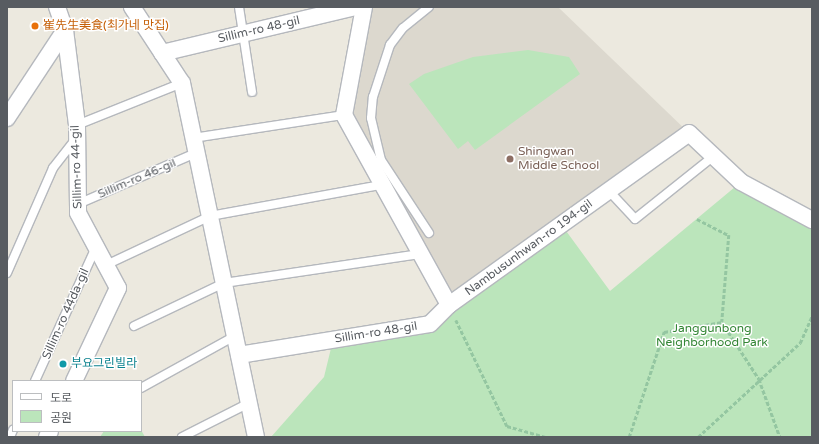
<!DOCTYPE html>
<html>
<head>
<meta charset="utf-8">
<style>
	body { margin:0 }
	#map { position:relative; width:819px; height:444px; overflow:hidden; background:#ece9df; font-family:"Varela Round","Noto Sans KR",sans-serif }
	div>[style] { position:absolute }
	.education>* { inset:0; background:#dcd8ce }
	.green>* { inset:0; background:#bbe5bb }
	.path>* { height:2.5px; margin-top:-1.25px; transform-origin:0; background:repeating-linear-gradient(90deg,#94c6a1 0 4px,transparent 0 6px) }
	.roads { filter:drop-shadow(1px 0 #b5b8bd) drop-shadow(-1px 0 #b5b8bd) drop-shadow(0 1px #b5b8bd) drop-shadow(0 -1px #b5b8bd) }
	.service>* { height:8px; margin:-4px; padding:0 4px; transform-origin:4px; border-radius:4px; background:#fff }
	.minor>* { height:16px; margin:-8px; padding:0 8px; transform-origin:8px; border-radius:8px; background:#fff }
	.dots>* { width:11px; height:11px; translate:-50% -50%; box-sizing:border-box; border:2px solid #fff; border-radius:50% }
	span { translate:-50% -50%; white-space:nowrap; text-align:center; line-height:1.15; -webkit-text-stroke:3px #fff; paint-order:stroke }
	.food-label { font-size:12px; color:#c56008 }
	.left { translate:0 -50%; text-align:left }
	.street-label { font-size:12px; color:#585c61 }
	.education-label { font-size:12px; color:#785e54 }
	.park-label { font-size:12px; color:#338635 }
	.culture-label { font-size:12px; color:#0d838f }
	.frame { position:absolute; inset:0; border:8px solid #585c61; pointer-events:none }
	.legend { position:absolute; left:12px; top:380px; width:130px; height:52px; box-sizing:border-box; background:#fff; border:1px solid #bcbec0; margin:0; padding:5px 7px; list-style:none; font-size:12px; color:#585c61 }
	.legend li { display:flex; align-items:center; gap:8px; height:20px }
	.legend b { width:20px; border:1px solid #bcbec0 }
</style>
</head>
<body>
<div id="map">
	<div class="education">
		<div style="clip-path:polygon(364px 7px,558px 7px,689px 133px,449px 305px,344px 115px)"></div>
	</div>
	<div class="green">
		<div style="clip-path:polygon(528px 50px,569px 57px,580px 74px,475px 150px,468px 141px,458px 149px,409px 84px,424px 74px,473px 57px)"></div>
		<div style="clip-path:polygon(741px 182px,812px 220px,812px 437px,271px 437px,324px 377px,333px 340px,430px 324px,561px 224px,610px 291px)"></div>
		<div style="clip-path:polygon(141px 430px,145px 437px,100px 437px,104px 431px)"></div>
	</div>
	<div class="path">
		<div style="left:697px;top:219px;width:36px;rotate:27deg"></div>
		<div style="left:729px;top:235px;width:87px;rotate:94.6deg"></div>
		<div style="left:722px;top:322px;width:68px;rotate:57deg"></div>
		<div style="left:759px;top:379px;width:62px;rotate:70.1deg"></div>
		<div style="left:456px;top:320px;width:118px;rotate:64.3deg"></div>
		<div style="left:507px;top:426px;width:40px;rotate:16deg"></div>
		<div style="left:629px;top:437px;width:111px;rotate:-71.6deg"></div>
		<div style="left:664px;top:332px;width:59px;rotate:-9.8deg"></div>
		<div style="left:698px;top:437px;width:139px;rotate:-42.7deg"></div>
		<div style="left:800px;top:343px;width:30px;rotate:-66deg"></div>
	</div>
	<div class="roads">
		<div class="service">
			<div style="left:239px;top:7px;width:86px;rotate:81.3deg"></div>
			<div style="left:77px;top:125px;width:113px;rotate:-21.8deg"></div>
			<div style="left:193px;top:138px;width:153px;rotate:-8.7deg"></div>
			<div style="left:609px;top:191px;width:38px;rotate:47deg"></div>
			<div style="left:635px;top:219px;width:101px;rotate:-38.6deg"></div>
			<div style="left:78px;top:204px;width:129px;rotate:-23.4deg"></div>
			<div style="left:429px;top:233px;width:87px;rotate:-123.3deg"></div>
			<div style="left:381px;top:160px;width:43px;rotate:-103.4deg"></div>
			<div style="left:371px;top:118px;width:21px;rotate:-85deg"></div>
			<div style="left:373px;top:97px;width:55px;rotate:-71.9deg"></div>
			<div style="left:390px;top:45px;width:21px;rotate:-53deg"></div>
			<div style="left:403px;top:28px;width:33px;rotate:-39deg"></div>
			<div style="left:106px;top:265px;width:115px;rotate:-25.2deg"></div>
			<div style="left:210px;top:216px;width:174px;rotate:-10.3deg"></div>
			<div style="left:7px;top:273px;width:115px;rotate:-66.3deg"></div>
			<div style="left:53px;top:168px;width:36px;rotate:-52deg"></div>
			<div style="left:134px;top:326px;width:100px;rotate:-25.5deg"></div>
			<div style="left:224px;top:283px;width:198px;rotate:-8.4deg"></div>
			<div style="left:35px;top:381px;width:147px;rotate:-65.5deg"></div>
			<div style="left:141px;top:388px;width:107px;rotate:-29deg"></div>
			<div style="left:10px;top:437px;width:8px;rotate:-67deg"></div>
			<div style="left:182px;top:437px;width:75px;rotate:-26.9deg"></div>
		</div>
		<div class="minor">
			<div style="left:57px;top:7px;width:24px;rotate:71deg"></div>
			<div style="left:65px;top:30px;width:96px;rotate:82.8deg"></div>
			<div style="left:77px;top:125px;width:88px;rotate:89.3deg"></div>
			<div style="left:78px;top:213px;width:85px;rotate:61.9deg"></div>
			<div style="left:118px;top:288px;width:103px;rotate:115.3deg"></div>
			<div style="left:132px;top:7px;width:91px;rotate:56.7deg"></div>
			<div style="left:182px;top:83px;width:362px;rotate:78.2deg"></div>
			<div style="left:162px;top:53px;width:198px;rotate:-13.4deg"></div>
			<div style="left:7px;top:118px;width:105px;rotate:-56.6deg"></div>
			<div style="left:449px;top:305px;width:295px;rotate:-35.6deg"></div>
			<div style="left:689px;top:133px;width:71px;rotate:43.3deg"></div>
			<div style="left:741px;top:182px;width:81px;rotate:28.2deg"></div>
			<div style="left:239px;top:355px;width:193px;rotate:-9.2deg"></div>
			<div style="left:430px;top:324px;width:27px;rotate:-45deg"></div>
			<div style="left:449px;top:305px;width:217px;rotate:-118.9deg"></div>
			<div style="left:344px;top:115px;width:110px;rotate:-79.5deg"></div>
			<div style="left:47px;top:437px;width:7px;rotate:-63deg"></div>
		</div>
	</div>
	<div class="dots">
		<div style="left:35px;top:26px;background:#e8710a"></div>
		<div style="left:510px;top:159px;background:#8d6e63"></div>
		<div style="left:63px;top:364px;background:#0f9aa8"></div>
	</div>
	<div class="food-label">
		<span class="left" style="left:43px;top:26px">崔先生美食(최가네 맛집)</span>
	</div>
	<div class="street-label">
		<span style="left:259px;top:30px;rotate:-13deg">Sillim-ro 48-gil</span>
		<span style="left:77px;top:167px;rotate:-92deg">Sillim-ro 44-gil</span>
		<span style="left:137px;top:179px;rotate:-23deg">Sillim-ro 46-gil</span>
		<span style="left:529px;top:248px;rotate:-36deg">Nambusunhwan-ro 194-gil</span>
		<span style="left:66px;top:314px;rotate:-66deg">Sillim-ro 44da-gil</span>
		<span style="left:376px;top:333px;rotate:-9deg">Sillim-ro 48-gil</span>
	</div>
	<div class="education-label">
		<span class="left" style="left:518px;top:159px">Shingwan<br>Middle School</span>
	</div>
	<div class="park-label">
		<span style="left:712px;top:336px">Janggunbong<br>Neighborhood Park</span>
	</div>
	<div class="culture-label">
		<span class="left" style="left:71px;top:364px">부요그린빌라</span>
	</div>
	<div class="frame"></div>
	<ul class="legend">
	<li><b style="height:5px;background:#fff"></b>도로</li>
	<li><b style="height:11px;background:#bbe5bb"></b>공원</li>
	</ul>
</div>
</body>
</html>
